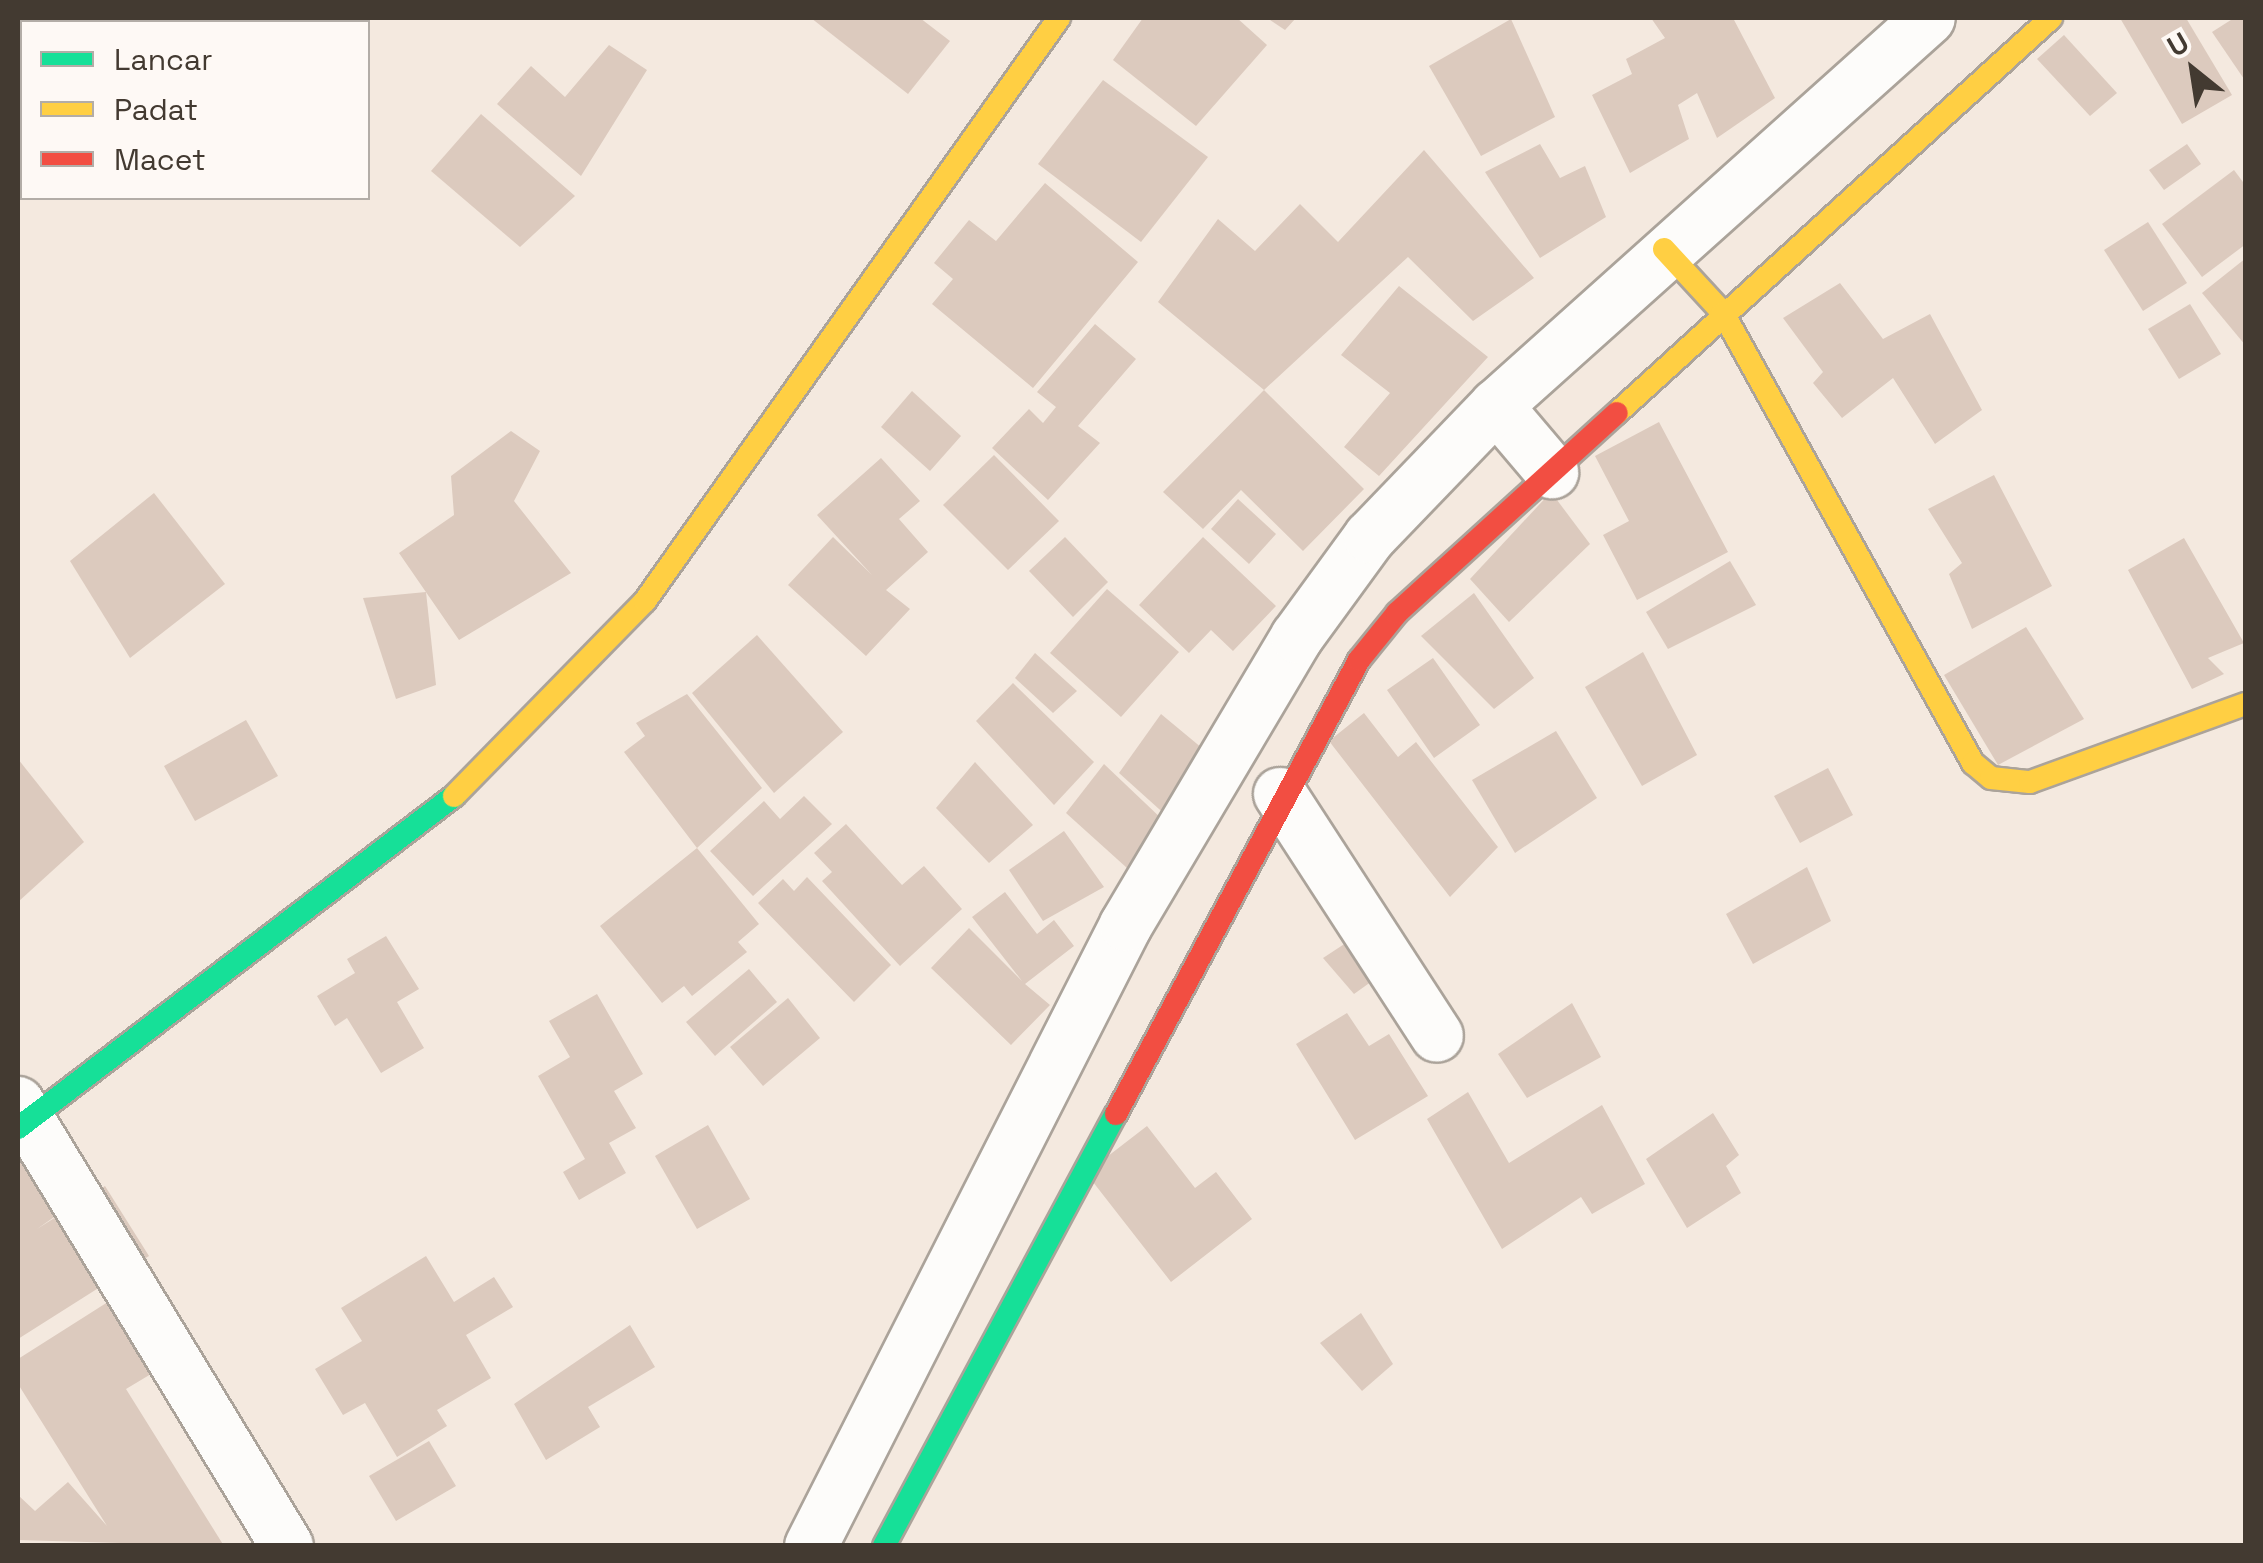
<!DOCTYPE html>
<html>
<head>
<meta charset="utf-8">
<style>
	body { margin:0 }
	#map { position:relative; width:2263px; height:1563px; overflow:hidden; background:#f4e9df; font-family:"Space Grotesk",sans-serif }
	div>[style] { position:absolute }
	.building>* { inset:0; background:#dccabe }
	.roads { filter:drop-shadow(2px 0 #aba39a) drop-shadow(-2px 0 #aba39a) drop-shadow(0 2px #aba39a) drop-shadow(0 -2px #aba39a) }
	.street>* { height:52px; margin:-26px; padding:0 26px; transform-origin:26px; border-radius:26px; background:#fdfcfa }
	.fast>* { height:22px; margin:-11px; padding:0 11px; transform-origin:11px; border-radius:11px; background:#16e098 }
	.slow>* { height:22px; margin:-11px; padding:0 11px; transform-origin:11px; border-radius:11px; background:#ffcf43 }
	.jam>* { height:22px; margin:-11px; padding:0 11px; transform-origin:11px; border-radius:11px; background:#f24e42 }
	span { translate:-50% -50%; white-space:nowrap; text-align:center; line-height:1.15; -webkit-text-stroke:10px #fef9f5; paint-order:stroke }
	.frame { position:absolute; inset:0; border:20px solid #433a31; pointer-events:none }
	.legend { position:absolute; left:20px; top:20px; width:350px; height:180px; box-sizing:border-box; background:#fef9f5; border:2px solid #b3ada7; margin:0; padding:12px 18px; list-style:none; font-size:30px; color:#433a31 }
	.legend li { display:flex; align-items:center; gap:20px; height:50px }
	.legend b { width:50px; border:2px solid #b3ada7 }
	.north { position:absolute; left:2143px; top:20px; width:100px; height:100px; -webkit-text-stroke:8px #fef9f5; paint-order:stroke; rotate:330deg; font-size:28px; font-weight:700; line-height:40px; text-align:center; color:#433a31 }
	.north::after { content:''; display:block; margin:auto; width:35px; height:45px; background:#433a31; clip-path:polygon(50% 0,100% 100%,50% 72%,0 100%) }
</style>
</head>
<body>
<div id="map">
	<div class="building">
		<div style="clip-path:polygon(811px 18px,920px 18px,950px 41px,908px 94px)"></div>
		<div style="clip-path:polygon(1143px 18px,1237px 18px,1267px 45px,1196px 126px,1113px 60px)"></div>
		<div style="clip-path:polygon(1267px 18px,1296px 18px,1285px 30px)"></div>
		<div style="clip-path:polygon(1651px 18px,1733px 18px,1775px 98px,1717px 138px,1697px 93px,1678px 105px,1689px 139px,1630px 173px,1592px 95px,1632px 74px,1626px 59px,1665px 38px)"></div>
		<div style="clip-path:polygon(2120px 18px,2186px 18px,2232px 95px,2182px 124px)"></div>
		<div style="clip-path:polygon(2234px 18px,2246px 18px,2246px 82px,2212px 32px)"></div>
		<div style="clip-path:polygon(1511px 19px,1555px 117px,1481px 156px,1429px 66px)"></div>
		<div style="clip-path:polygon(2064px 35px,2117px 93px,2090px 116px,2037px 59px)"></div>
		<div style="clip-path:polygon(609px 45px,647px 70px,581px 176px,497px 104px,531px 66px,565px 97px)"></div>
		<div style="clip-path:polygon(1103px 80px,1208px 157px,1141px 242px,1038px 164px)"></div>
		<div style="clip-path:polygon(481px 114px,575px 196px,520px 247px,431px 171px)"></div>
		<div style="clip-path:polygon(1540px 144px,1560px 178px,1585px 166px,1606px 217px,1540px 258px,1485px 172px)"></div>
		<div style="clip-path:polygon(2187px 144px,2201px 164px,2164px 190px,2149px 170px)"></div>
		<div style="clip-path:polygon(1424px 150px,1534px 278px,1473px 321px,1408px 257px,1264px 390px,1158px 302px,1218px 219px,1255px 251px,1300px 204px,1338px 242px)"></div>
		<div style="clip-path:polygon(2234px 170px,2246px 186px,2246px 244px,2202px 277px,2162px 224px)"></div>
		<div style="clip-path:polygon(1045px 183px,1138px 262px,1033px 388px,932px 304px,953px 279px,934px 263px,969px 220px,996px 241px)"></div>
		<div style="clip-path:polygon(2148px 222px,2187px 283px,2143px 311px,2104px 250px)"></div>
		<div style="clip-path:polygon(2246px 258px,2246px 346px,2202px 293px)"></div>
		<div style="clip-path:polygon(1840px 283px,1883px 339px,1930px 314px,1982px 410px,1935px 444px,1893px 378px,1842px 418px,1813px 383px,1823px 372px,1783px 318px)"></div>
		<div style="clip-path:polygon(1399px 286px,1488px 357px,1379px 476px,1344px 447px,1390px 393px,1341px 355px)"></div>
		<div style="clip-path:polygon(2190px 304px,2221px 354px,2179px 379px,2148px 329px)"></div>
		<div style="clip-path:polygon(1095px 324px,1136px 359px,1078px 426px,1100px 443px,1048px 500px,992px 448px,1029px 409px,1043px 423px,1056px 407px,1037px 392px)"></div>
		<div style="clip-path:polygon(1264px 390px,1364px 489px,1303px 551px,1241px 490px,1203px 529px,1163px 492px)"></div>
		<div style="clip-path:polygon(912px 391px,961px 436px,930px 471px,881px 427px)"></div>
		<div style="clip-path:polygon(1659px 422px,1728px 552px,1637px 600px,1603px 535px,1629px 521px,1595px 456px)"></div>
		<div style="clip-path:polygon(511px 431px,540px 451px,514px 501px,571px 573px,459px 640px,399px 553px,454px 515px,451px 476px)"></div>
		<div style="clip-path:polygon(994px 455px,1059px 521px,1008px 570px,943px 505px)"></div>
		<div style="clip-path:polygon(881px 458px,920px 501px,899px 519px,928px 552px,886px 590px,910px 609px,866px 656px,788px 585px,833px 537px,872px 575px,817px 515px)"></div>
		<div style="clip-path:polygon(1994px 475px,2052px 586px,1972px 629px,1949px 574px,1962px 563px,1928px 509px)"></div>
		<div style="clip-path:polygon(1551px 492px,1590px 544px,1509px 622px,1470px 579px)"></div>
		<div style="clip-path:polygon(154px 493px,225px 584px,130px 658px,70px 561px)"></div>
		<div style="clip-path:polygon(1238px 499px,1276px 534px,1249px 564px,1211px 529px)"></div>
		<div style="clip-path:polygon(1065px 537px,1108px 582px,1073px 617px,1029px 571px)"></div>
		<div style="clip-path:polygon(1203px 537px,1276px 606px,1233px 651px,1211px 630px,1189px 653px,1139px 605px)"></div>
		<div style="clip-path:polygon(2184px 538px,2244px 643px,2208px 658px,2224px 674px,2192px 689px,2128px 570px)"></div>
		<div style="clip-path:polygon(1730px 561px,1756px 605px,1668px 649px,1646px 612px)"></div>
		<div style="clip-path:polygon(1107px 589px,1179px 652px,1121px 717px,1050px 653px)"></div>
		<div style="clip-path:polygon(426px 592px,436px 685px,396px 699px,363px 598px)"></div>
		<div style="clip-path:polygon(1474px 593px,1534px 678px,1494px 709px,1421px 636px)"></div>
		<div style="clip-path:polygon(2026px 627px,2084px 719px,1998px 765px,1944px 675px)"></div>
		<div style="clip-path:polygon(757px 635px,843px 732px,774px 793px,692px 693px)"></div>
		<div style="clip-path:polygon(1643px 652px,1697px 755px,1642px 786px,1585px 687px)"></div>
		<div style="clip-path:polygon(1035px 653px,1077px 691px,1053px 713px,1015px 678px)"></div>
		<div style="clip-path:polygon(1433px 658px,1480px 725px,1434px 758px,1387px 690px)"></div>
		<div style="clip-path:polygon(1013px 683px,1094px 762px,1054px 805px,976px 721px)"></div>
		<div style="clip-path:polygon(687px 694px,762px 788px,697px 848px,624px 752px,645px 736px,636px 723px)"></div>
		<div style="clip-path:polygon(1364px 713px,1398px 757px,1416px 742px,1498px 847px,1450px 897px,1329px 741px)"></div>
		<div style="clip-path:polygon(1161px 714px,1214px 758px,1169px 818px,1119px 773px)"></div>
		<div style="clip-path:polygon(246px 720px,278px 776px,195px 821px,164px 766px)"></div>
		<div style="clip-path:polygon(1556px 731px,1597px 798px,1515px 853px,1472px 780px)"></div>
		<div style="clip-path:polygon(18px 759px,84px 842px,18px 902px)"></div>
		<div style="clip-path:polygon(975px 762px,1033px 825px,989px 863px,936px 808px)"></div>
		<div style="clip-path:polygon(1104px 764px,1164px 821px,1127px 868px,1066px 813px)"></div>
		<div style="clip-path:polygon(1828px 768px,1853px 815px,1800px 843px,1774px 796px)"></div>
		<div style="clip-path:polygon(804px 796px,832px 824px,753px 896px,710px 851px,764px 801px,780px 819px)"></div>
		<div style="clip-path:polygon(846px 824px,902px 885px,924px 866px,962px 909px,900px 966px,822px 881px,832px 872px,814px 853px)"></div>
		<div style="clip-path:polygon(1064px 831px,1104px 887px,1043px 921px,1009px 870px)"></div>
		<div style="clip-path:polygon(697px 848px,759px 924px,738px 942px,747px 952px,692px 996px,684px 986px,662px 1003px,600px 926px)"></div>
		<div style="clip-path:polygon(1807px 867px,1831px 921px,1753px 964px,1726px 914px)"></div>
		<div style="clip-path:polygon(807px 877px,891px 965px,854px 1002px,758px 903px,783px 879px,794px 891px)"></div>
		<div style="clip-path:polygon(1005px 892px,1037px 934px,1054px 920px,1074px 946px,1025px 984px,1050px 1005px,1011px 1045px,931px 968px,969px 928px,1022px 981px,972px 917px)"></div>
		<div style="clip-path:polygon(386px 936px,419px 989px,397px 1002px,424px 1048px,381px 1073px,347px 1018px,335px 1026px,317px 996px,355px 973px,347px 959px)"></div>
		<div style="clip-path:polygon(1352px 939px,1375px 979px,1354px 994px,1323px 958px)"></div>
		<div style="clip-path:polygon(749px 969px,777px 1002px,715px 1056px,686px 1022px)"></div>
		<div style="clip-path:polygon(597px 994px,643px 1074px,614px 1091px,636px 1128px,609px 1143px,626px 1173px,579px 1200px,563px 1172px,585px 1159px,538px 1076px,570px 1057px,549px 1021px)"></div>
		<div style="clip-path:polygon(788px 998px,820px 1038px,763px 1086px,730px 1047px)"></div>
		<div style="clip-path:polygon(1572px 1003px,1601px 1057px,1527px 1098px,1498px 1054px)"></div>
		<div style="clip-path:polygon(1347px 1013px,1369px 1046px,1389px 1034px,1428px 1096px,1355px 1140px,1296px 1044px)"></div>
		<div style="clip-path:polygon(1468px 1092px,1509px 1163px,1602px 1105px,1645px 1184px,1592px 1214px,1581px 1197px,1502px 1249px,1427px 1119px)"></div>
		<div style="clip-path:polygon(1713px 1113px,1739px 1155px,1726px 1166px,1741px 1193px,1687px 1228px,1646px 1159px)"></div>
		<div style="clip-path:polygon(708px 1125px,750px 1199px,697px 1229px,655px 1156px)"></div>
		<div style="clip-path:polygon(1147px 1126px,1195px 1188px,1216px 1172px,1252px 1219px,1171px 1282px,1086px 1173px)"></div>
		<div style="clip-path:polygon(38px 1144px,77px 1201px,37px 1229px,105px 1186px,149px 1256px,18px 1339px,18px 1158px)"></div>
		<div style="clip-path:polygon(426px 1256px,454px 1302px,494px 1277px,513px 1307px,466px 1335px,491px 1378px,437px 1410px,447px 1426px,397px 1457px,365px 1403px,343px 1415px,315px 1369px,362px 1341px,341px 1308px)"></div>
		<div style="clip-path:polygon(111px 1300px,156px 1371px,126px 1389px,224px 1546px,18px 1540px,18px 1495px,35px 1511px,68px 1482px,107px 1526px,18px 1384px,18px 1359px)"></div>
		<div style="clip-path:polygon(1361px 1313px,1393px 1364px,1362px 1391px,1320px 1343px)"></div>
		<div style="clip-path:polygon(630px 1325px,655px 1367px,588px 1407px,600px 1427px,546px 1460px,514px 1404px)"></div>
		<div style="clip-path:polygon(429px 1441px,456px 1486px,396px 1521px,369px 1476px)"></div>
	</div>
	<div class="roads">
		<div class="street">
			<div style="left:1496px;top:406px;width:87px;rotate:49.7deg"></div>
			<div style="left:1280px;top:794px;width:288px;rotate:57deg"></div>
			<div style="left:18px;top:1103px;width:518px;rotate:58.73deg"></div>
			<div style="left:811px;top:1546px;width:696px;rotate:-63.1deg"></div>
			<div style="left:1126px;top:925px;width:335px;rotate:-59.3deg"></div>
			<div style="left:1297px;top:637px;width:124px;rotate:-53.9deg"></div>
			<div style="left:1370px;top:537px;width:182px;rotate:-46.1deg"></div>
			<div style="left:1496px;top:406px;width:581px;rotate:-41.86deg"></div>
		</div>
		<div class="fast">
			<div style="left:18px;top:1128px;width:548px;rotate:-37.29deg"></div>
			<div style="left:884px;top:1546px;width:490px;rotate:-61.8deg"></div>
		</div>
		<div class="slow">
			<div style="left:1664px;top:249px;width:87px;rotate:47.3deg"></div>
			<div style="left:1723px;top:313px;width:515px;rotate:60.95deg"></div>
			<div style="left:1973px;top:763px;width:23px;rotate:40deg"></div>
			<div style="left:1991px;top:778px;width:39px;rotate:6deg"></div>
			<div style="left:2030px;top:782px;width:230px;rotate:-19.9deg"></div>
			<div style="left:1617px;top:413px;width:587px;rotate:-42.31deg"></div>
			<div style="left:454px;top:796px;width:273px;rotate:-45.6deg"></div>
			<div style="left:645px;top:601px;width:715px;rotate:-54.62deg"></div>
		</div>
		<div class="jam">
			<div style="left:1116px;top:1114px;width:515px;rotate:-61.84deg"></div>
			<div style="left:1359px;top:660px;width:60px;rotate:-51deg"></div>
			<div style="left:1397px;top:613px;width:297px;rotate:-42.3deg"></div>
		</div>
	</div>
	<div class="frame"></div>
	<ul class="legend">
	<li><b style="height:12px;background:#16e098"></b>Lancar</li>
	<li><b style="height:12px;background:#ffcf43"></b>Padat</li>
	<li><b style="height:12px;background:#f24e42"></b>Macet</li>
	</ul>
	<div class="north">U</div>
</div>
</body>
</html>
